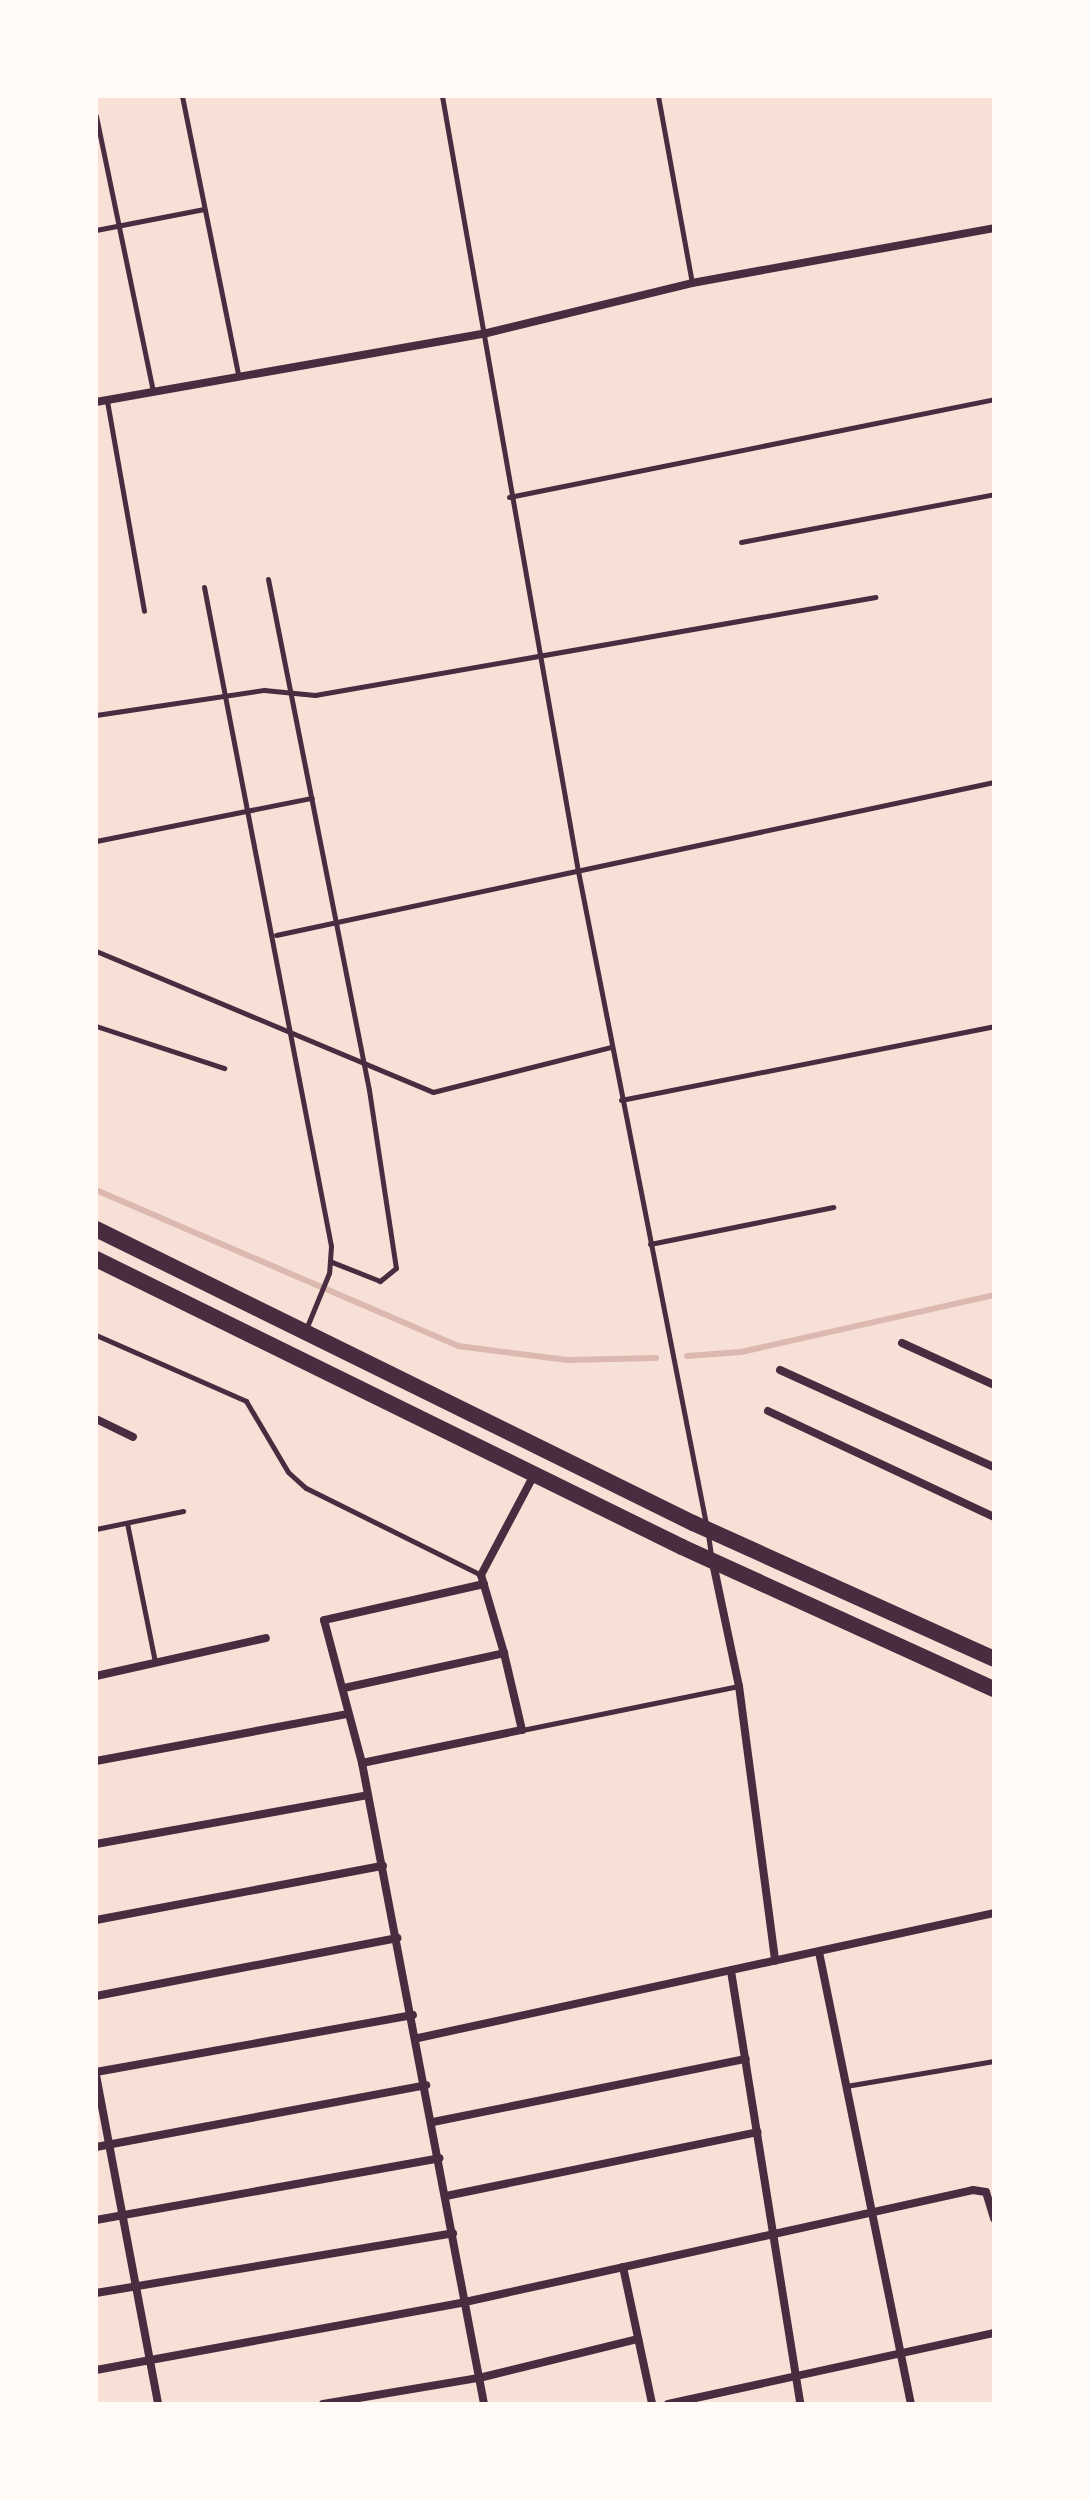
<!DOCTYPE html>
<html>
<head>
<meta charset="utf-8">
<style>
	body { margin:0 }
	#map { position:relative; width:1090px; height:2500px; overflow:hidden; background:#f7e1d7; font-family:"Varela Round",sans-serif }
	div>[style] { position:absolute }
	.stream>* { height:6px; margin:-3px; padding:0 3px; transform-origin:3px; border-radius:3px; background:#dcb8b0 }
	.service>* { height:5px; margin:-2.5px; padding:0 2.5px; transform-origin:2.5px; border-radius:2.5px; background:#4a2c40 }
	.minor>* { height:8px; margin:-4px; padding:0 4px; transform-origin:4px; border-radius:4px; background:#4a2c40 }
	.primary>* { height:16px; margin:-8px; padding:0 8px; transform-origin:8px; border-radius:8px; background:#4a2c40 }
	span { translate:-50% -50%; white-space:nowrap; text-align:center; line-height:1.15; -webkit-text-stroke:7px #fffaf5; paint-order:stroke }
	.frame { position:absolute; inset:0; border:98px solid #fffaf5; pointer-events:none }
</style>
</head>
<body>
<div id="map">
	<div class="stream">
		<div style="left:96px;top:1190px;width:394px;rotate:23.3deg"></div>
		<div style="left:458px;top:1346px;width:110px;rotate:7.3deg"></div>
		<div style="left:567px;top:1360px;width:89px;rotate:-1.3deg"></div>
		<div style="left:687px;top:1356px;width:54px;rotate:-4.2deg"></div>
		<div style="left:741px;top:1352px;width:259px;rotate:-12.7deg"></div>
	</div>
	<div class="service">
		<div style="left:182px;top:96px;width:284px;rotate:78.6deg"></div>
		<div style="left:442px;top:96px;width:787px;rotate:80.05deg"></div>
		<div style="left:578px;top:871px;width:665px;rotate:78.91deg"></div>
		<div style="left:658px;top:96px;width:190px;rotate:79.7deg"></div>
		<div style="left:96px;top:116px;width:281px;rotate:78.3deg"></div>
		<div style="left:96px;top:230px;width:110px;rotate:-11deg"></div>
		<div style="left:107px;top:401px;width:213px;rotate:80deg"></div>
		<div style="left:509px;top:497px;width:495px;rotate:-11.4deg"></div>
		<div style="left:741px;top:542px;width:258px;rotate:-10.7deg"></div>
		<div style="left:268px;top:579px;width:521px;rotate:78.82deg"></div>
		<div style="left:369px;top:1090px;width:180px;rotate:81.4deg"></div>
		<div style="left:396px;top:1268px;width:21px;rotate:141deg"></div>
		<div style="left:380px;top:1281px;width:52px;rotate:-158.4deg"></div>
		<div style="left:204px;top:587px;width:671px;rotate:79.09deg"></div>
		<div style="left:331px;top:1246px;width:27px;rotate:94deg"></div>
		<div style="left:329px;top:1273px;width:61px;rotate:112.3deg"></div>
		<div style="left:96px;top:715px;width:170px;rotate:-8.5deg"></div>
		<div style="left:264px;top:690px;width:51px;rotate:5.6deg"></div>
		<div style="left:315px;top:695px;width:569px;rotate:-9.91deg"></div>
		<div style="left:96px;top:841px;width:220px;rotate:-11.3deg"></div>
		<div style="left:276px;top:935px;width:734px;rotate:-12.03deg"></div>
		<div style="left:96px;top:951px;width:365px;rotate:22.7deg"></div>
		<div style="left:433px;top:1092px;width:184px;rotate:-14.2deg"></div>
		<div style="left:96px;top:1026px;width:135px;rotate:18.2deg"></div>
		<div style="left:621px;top:1100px;width:380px;rotate:-11.2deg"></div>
		<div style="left:650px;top:1244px;width:187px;rotate:-11.4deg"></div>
		<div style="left:96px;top:1335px;width:164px;rotate:23.7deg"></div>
		<div style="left:246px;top:1401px;width:82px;rotate:59.4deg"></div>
		<div style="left:288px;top:1472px;width:24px;rotate:42deg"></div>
		<div style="left:306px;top:1488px;width:195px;rotate:26.4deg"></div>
		<div style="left:127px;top:1523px;width:142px;rotate:78.6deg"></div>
		<div style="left:96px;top:1529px;width:89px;rotate:-11.7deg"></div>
		<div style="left:708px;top:1534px;width:22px;rotate:82deg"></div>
		<div style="left:522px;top:1730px;width:221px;rotate:-11.5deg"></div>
		<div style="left:846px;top:2086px;width:150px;rotate:-9.6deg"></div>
	</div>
	<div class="minor">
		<div style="left:96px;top:402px;width:393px;rotate:-10deg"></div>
		<div style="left:483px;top:334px;width:215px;rotate:-13.7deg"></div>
		<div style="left:692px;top:283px;width:307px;rotate:-10.3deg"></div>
		<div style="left:902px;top:1343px;width:101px;rotate:24.5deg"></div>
		<div style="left:780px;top:1370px;width:235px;rotate:24.4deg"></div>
		<div style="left:768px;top:1411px;width:250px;rotate:25.1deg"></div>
		<div style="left:96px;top:1419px;width:41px;rotate:25.9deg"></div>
		<div style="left:713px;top:1563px;width:126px;rotate:78.1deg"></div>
		<div style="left:739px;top:1686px;width:277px;rotate:82.5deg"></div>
		<div style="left:484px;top:1584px;width:164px;rotate:167.3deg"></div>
		<div style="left:324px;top:1620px;width:148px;rotate:75.1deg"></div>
		<div style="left:362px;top:1763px;width:653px;rotate:79.22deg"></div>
		<div style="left:96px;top:1676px;width:174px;rotate:-12.6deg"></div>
		<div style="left:344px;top:1688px;width:164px;rotate:-12.3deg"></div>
		<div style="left:504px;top:1653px;width:81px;rotate:-106.4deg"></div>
		<div style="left:481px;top:1575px;width:113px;rotate:-62.1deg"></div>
		<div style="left:96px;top:1761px;width:255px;rotate:-10.6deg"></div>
		<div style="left:362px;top:1763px;width:163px;rotate:-11.7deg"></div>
		<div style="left:522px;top:1730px;width:79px;rotate:-103.2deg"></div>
		<div style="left:96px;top:1844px;width:276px;rotate:-10.2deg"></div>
		<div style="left:96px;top:1920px;width:292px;rotate:-10.7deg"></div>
		<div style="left:819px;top:1952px;width:461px;rotate:78.5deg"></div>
		<div style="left:731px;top:1971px;width:438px;rotate:80.9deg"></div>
		<div style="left:96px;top:1996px;width:307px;rotate:-10.9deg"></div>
		<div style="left:418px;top:2038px;width:589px;rotate:-12.24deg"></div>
		<div style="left:96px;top:2072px;width:322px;rotate:-10.2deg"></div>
		<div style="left:96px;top:2075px;width:335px;rotate:79.3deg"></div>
		<div style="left:433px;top:2122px;width:319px;rotate:-11.4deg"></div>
		<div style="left:96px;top:2147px;width:336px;rotate:-10.6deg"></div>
		<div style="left:446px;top:2196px;width:318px;rotate:-11.6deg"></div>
		<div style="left:96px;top:2220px;width:349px;rotate:-10.2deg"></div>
		<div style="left:623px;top:2267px;width:140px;rotate:78deg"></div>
		<div style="left:96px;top:2293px;width:362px;rotate:-9.5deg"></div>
		<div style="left:96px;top:2370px;width:375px;rotate:-10.4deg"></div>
		<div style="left:465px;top:2302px;width:520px;rotate:-12.43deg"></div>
		<div style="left:973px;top:2190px;width:13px;rotate:9deg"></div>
		<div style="left:986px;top:2192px;width:28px;rotate:73deg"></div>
		<div style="left:323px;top:2404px;width:158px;rotate:-9.5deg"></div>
		<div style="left:479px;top:2378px;width:164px;rotate:-13.8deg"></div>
		<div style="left:668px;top:2404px;width:334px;rotate:-12.3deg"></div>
	</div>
	<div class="primary">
		<div style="left:96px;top:1229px;width:665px;rotate:26.22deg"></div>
		<div style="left:693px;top:1523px;width:330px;rotate:24.3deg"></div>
		<div style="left:96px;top:1259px;width:653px;rotate:26.17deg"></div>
		<div style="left:682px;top:1547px;width:343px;rotate:24.5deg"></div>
	</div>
	<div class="frame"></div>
</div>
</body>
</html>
